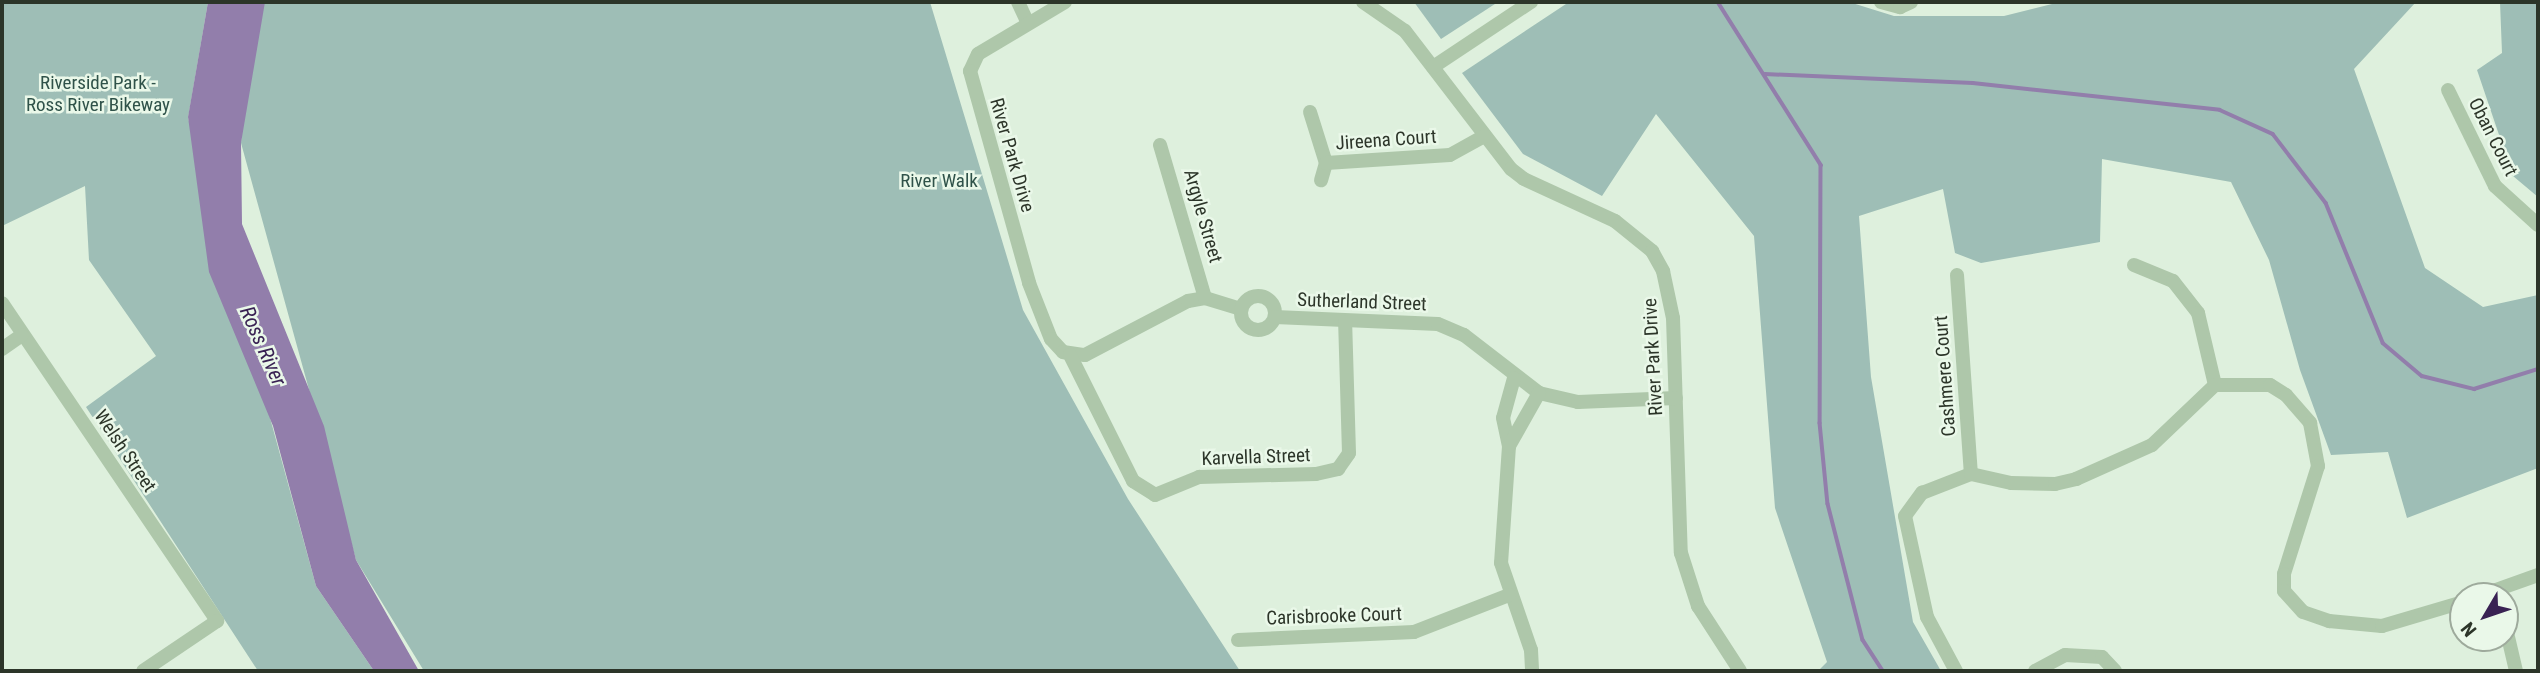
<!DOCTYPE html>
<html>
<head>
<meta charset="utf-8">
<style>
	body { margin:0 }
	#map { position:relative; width:2540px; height:673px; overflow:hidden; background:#def0dd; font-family:"Roboto Condensed",sans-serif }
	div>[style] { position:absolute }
	.green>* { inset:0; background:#9ebeb6 }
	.water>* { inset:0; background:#927eab }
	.stream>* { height:3.5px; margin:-1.75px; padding:0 1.75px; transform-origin:1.75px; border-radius:1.75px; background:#927eab }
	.street>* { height:14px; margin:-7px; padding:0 7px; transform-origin:7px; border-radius:7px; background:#aec7aa }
	.street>.ring { margin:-7px; padding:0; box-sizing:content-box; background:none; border:14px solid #aec7aa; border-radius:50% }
	span { translate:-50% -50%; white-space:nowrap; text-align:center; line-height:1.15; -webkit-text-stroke:5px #eaf8e9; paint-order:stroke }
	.park-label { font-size:19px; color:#2f5249 }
	.street-label { font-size:19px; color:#2c3529 }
	.water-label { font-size:21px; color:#392253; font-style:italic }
	.frame { position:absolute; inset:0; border:4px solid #2c3529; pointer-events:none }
	.north { position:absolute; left:2449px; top:582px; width:70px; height:70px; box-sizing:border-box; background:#eaf8e9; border:2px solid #9eaa9c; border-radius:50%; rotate:231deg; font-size:19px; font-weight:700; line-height:28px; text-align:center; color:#2c3529 }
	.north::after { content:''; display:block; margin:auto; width:24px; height:32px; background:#392253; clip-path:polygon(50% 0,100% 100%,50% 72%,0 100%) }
</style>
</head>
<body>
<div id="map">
	<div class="green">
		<div style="clip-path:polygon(2px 2px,208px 2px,188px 118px,316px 586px,374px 671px,258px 671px,86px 407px,156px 356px,89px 260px,85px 186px,2px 226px)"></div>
		<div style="clip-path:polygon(251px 2px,930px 2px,1023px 310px,1128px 499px,1240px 671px,424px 671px,356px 560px,241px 143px)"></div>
		<div style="clip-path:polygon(1414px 2px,1498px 2px,1441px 39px)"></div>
		<div style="clip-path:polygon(1569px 2px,1849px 2px,1894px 16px,2004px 16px,2060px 2px,2416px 2px,2354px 69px,2425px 268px,2483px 307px,2538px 295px,2538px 468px,2407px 518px,2388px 452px,2331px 455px,2300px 370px,2269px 260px,2231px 182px,2102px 159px,2100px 242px,1981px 263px,1955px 253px,1943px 189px,1859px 216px,1871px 377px,1913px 622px,1941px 671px,1818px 671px,1827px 662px,1775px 508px,1754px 236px,1656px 114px,1602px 196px,1523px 154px,1462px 73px)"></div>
		<div style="clip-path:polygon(2500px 2px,2538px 2px,2538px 197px,2513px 176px,2477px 70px,2502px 53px)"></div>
	</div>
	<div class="water">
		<div style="clip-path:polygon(208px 2px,265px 2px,241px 143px,242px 224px,324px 426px,356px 560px,419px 671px,374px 671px,316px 586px,273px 426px,209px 272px,188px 117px)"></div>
	</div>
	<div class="stream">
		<div style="left:1718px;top:2px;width:193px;rotate:57.7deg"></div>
		<div style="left:1821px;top:165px;width:258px;rotate:90.2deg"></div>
		<div style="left:1820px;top:423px;width:81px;rotate:84.4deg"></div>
		<div style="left:1828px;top:504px;width:140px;rotate:75.6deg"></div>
		<div style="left:1863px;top:640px;width:37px;rotate:57deg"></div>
		<div style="left:1765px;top:74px;width:208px;rotate:2.5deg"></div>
		<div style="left:1973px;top:83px;width:248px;rotate:6.2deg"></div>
		<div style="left:2220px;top:110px;width:58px;rotate:24.4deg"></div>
		<div style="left:2273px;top:134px;width:87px;rotate:52.5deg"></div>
		<div style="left:2326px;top:203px;width:151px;rotate:67.8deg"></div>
		<div style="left:2383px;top:343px;width:51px;rotate:40.2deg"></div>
		<div style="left:2422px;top:376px;width:54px;rotate:14deg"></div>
		<div style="left:2474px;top:389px;width:67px;rotate:-17.4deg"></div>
	</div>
	<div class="street">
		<div style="left:1018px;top:2px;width:23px;rotate:65deg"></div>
		<div style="left:1065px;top:2px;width:101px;rotate:149.1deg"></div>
		<div style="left:978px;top:54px;width:19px;rotate:115deg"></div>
		<div style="left:970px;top:71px;width:220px;rotate:74.4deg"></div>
		<div style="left:1029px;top:283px;width:60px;rotate:68.6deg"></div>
		<div style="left:1051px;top:339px;width:18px;rotate:47deg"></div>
		<div style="left:1063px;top:352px;width:22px;rotate:8deg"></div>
		<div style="left:1085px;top:355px;width:116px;rotate:-27.7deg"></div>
		<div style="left:1188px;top:301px;width:17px;rotate:-10deg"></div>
		<div style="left:1205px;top:298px;width:38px;rotate:17deg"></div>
		<div style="left:1363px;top:2px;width:51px;rotate:34.6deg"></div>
		<div style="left:1405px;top:31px;width:174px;rotate:52.5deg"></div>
		<div style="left:1511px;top:169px;width:16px;rotate:38deg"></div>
		<div style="left:1524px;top:179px;width:100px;rotate:24.8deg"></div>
		<div style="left:1615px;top:221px;width:48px;rotate:39deg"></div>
		<div style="left:1652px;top:251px;width:23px;rotate:61deg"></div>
		<div style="left:1663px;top:271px;width:48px;rotate:78deg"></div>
		<div style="left:1673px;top:318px;width:235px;rotate:88.1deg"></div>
		<div style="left:1681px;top:553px;width:56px;rotate:72.2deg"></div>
		<div style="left:1698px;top:606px;width:77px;rotate:57.1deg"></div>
		<div style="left:1881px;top:2px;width:20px;rotate:15deg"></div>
		<div style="left:1900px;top:7px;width:12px;rotate:-24deg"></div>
		<div style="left:1433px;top:67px;width:118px;rotate:-33.6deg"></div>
		<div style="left:2448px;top:90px;width:107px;rotate:63.9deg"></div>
		<div style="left:2495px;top:186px;width:58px;rotate:42.2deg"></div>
		<div style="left:1310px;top:112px;width:53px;rotate:72.6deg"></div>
		<div style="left:1326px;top:163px;width:18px;rotate:106deg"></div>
		<div style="left:1160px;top:145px;width:159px;rotate:73.6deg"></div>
		<div style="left:1326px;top:163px;width:124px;rotate:-3.7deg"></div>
		<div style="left:1450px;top:155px;width:39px;rotate:-29deg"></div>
		<div style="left:2134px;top:265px;width:42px;rotate:22.3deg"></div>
		<div style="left:2173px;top:281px;width:41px;rotate:52deg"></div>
		<div style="left:2198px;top:313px;width:74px;rotate:76.7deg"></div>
		<div style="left:1957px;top:275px;width:199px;rotate:86deg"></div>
		<div class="ring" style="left:1241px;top:296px;width:20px;height:20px"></div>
		<div style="left:2px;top:303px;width:384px;rotate:55.9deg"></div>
		<div style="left:217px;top:621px;width:89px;rotate:146deg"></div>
		<div style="left:1275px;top:317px;width:163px;rotate:2.5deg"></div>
		<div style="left:1438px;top:324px;width:28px;rotate:23deg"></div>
		<div style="left:1464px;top:335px;width:95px;rotate:37.7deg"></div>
		<div style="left:1539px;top:393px;width:40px;rotate:13deg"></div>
		<div style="left:1578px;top:402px;width:98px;rotate:-2.3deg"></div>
		<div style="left:2px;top:349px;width:24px;rotate:-35deg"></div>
		<div style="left:1070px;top:355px;width:141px;rotate:63.4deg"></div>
		<div style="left:1133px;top:481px;width:26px;rotate:32deg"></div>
		<div style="left:1155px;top:495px;width:48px;rotate:-22.2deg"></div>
		<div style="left:1199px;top:477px;width:117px;rotate:-1.5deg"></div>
		<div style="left:1316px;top:474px;width:23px;rotate:-13deg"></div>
		<div style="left:1338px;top:469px;width:19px;rotate:-55deg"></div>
		<div style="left:1349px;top:453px;width:131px;rotate:-91.7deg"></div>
		<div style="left:1514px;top:378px;width:41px;rotate:105.4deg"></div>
		<div style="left:1503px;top:418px;width:29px;rotate:78deg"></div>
		<div style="left:1509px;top:446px;width:117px;rotate:93.9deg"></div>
		<div style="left:1501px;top:563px;width:92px;rotate:71deg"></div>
		<div style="left:1531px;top:650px;width:21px;rotate:87deg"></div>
		<div style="left:1509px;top:446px;width:61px;rotate:-60.5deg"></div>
		<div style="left:2479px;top:596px;width:63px;rotate:-19.6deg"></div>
		<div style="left:2505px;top:624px;width:48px;rotate:76.8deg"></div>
		<div style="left:1238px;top:640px;width:176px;rotate:-2.6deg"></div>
		<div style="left:1414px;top:632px;width:102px;rotate:-21.3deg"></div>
		<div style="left:1956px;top:671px;width:61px;rotate:-118.2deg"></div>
		<div style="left:1927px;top:617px;width:103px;rotate:-102.3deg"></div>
		<div style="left:1905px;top:516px;width:29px;rotate:-54deg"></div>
		<div style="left:1922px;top:493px;width:53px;rotate:-21.2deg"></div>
		<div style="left:1971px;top:474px;width:41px;rotate:12.7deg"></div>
		<div style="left:2011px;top:483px;width:44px;rotate:1.3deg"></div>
		<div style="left:2055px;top:484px;width:22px;rotate:-13deg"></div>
		<div style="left:2076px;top:479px;width:83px;rotate:-24.1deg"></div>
		<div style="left:2152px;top:445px;width:87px;rotate:-43.6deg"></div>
		<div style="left:2215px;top:385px;width:55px"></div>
		<div style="left:2270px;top:385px;width:19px;rotate:32deg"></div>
		<div style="left:2286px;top:395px;width:37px;rotate:49deg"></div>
		<div style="left:2310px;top:423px;width:44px;rotate:79.5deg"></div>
		<div style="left:2318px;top:466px;width:113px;rotate:107.5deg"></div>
		<div style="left:2284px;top:574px;width:17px;rotate:90deg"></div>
		<div style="left:2284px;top:591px;width:28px;rotate:48deg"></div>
		<div style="left:2303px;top:612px;width:28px;rotate:19deg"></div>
		<div style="left:2329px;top:621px;width:53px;rotate:5.4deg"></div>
		<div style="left:2382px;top:626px;width:84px;rotate:-16.5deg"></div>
		<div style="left:2035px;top:671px;width:34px;rotate:-28deg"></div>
		<div style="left:2065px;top:655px;width:37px;rotate:3deg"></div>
		<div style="left:2102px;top:657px;width:19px;rotate:47deg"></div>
	</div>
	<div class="park-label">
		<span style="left:98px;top:94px">Riverside Park -<br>Ross River Bikeway</span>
		<span style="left:939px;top:181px">River Walk</span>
	</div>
	<div class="street-label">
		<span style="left:2493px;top:137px;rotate:63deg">Oban Court</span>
		<span style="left:1386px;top:140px;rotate:-4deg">Jireena Court</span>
		<span style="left:1012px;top:155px;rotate:74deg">River Park Drive</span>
		<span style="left:1203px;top:216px;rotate:74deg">Argyle Street</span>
		<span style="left:1362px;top:302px;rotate:2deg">Sutherland Street</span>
		<span style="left:1653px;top:357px;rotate:-93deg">River Park Drive</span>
		<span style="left:1945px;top:376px;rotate:-94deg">Cashmere Court</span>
		<span style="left:125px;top:451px;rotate:56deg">Welsh Street</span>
		<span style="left:1256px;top:457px;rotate:-2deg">Karvella Street</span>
		<span style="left:1334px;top:616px;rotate:-2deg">Carisbrooke Court</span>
	</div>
	<div class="water-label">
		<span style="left:263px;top:346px;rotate:66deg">Ross River</span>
	</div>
	<div class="frame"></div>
	<div class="north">N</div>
</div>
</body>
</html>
